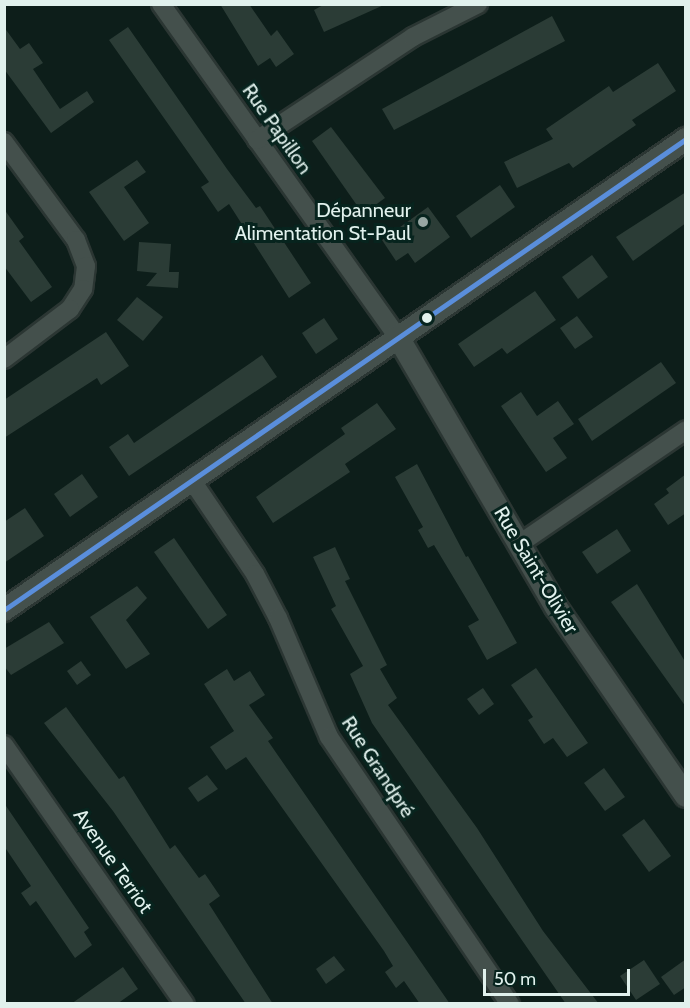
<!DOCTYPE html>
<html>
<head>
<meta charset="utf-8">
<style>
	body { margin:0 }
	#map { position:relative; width:690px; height:1008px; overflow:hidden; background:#0d1e1a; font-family:Cabin,sans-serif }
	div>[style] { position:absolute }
	.building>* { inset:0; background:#2b3c36 }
	.roads { filter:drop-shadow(2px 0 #2b3633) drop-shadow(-2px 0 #2b3633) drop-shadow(0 2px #2b3633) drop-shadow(0 -2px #2b3633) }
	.minor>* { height:18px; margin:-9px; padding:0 9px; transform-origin:9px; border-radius:9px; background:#44504c }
	.tertiary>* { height:22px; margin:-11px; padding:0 11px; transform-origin:11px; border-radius:11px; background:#44504c }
	.bus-1>* { height:4.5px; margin:-2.25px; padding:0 2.25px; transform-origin:2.25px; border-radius:2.25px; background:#5a8edb }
	.dots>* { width:16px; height:16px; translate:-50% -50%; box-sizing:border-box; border:3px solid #07241e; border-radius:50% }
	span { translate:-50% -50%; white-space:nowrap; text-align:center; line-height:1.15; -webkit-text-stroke:6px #07241e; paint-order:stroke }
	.street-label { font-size:20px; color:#e1f1ed }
	.poi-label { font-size:20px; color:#e1f1ed }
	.right { translate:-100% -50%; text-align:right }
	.frame { position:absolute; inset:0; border:6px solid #e1f1ed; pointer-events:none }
	.scale { position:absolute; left:483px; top:969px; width:147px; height:27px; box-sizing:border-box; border:3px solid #e1f1ed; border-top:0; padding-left:8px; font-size:18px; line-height:21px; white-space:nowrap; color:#e1f1ed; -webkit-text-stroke:4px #07241e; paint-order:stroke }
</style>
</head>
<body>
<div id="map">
	<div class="building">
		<div style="clip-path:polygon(220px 4px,249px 4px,271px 36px,277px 30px,294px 54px,276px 67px,270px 58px,258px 66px)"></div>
		<div style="clip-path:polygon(325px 4px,386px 4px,324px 32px,314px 10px)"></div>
		<div style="clip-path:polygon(552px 16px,565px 41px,394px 130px,382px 109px)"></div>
		<div style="clip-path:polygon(4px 27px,20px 49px,29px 43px,43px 63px,33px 69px,60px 109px,87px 91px,94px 102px,51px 133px,4px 69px)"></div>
		<div style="clip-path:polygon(128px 27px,227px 169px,256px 208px,260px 206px,311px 283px,289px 298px,229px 204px,218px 212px,201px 187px,209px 182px,109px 40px)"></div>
		<div style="clip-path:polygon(658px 63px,676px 91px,632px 120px,636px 125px,573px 168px,569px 163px,517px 188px,504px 162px,553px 139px,546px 129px,609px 86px,613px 92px)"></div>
		<div style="clip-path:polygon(331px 127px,385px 198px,363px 214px,312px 141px)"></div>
		<div style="clip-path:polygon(137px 160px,146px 172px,124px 187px,149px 223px,124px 241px,89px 192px)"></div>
		<div style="clip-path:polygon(500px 185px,515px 207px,471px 238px,456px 216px)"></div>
		<div style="clip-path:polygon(686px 192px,686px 223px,633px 261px,616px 237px)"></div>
		<div style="clip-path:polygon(428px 207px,450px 237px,415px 263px,408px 253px,396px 261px,382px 240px)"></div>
		<div style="clip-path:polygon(4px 209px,24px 237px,19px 241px,52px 287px,31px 302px,4px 266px)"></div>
		<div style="clip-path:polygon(139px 242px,171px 244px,169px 272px,179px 272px,178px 288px,146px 286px,157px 273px,137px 271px)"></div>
		<div style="clip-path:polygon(592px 255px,608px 277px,578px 299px,562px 277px)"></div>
		<div style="clip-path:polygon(535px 291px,556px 320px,507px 354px,502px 348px,474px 367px,458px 344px)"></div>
		<div style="clip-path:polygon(137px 297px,163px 317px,143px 341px,117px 320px)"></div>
		<div style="clip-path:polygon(577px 316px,593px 337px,575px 349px,560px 328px)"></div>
		<div style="clip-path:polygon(324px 318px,338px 339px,316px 354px,302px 333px)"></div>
		<div style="clip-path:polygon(106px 332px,129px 366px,101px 385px,97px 378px,4px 438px,4px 400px)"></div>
		<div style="clip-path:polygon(262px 355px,277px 377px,129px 476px,109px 447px,128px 434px,134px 443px)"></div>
		<div style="clip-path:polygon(661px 362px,676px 383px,592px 441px,578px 419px)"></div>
		<div style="clip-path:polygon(521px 392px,537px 416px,558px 401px,574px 424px,553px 438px,567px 458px,546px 472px,501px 406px)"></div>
		<div style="clip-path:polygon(377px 403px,396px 429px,345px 464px,350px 472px,273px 523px,256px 497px,345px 434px,341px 428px)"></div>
		<div style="clip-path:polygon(417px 464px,466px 557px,468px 556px,517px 643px,487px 660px,468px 626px,479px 620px,434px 545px,428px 548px,418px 530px,423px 527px,395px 477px)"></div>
		<div style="clip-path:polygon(82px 474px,98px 497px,70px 517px,54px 494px)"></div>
		<div style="clip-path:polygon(686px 474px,686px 513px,668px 525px,654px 504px,669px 493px,666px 489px)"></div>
		<div style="clip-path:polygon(25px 508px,44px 536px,4px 563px,4px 522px)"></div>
		<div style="clip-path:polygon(617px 529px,631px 551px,597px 574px,582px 552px)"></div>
		<div style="clip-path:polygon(174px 538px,227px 615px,208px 629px,154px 552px)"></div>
		<div style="clip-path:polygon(335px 547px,350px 579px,345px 581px,387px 665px,380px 669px,397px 698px,388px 705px,477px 828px,543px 931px,599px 1004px,566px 1004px,372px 723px,350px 674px,363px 666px,331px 609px,336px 606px,313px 557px)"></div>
		<div style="clip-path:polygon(637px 584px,686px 663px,686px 707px,611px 602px)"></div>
		<div style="clip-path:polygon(137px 586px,147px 598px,126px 620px,150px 654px,126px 669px,90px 617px)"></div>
		<div style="clip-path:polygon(49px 622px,64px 643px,11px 675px,4px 666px,4px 649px)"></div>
		<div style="clip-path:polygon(81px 661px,91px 675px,77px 685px,67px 671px)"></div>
		<div style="clip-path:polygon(536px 668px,588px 743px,567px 757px,553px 738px,544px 744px,528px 720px,533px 717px,511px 685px)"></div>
		<div style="clip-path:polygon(227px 669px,234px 681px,250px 671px,265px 695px,249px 705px,273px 738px,268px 741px,450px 1004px,420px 1004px,404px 981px,396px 988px,385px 972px,393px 966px,384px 951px,246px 757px,226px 770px,210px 747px,234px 731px,204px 684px)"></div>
		<div style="clip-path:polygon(483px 688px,494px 704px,479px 715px,467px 699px)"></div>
		<div style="clip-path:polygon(66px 707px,119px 779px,124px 776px,170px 849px,175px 845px,199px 878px,205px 874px,220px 896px,209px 904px,273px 1004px,246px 1004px,113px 811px,44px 723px)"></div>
		<div style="clip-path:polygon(604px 768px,625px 797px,605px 811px,584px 783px)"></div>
		<div style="clip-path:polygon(207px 775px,218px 789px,198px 802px,188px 788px)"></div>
		<div style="clip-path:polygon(4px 803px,89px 928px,84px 932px,92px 945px,75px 958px,36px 901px,30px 906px,21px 893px,31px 886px,4px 846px)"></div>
		<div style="clip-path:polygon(644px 819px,671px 856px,649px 872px,622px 835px)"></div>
		<div style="clip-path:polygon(334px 956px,345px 970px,326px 984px,316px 969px)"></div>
		<div style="clip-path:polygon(686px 959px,686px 987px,674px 995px,661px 977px)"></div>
		<div style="clip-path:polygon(644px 960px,660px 984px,636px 1000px,620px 976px)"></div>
		<div style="clip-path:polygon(123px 967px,138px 989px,117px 1004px,71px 1004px)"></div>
	</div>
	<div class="roads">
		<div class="minor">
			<div style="left:161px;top:4px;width:409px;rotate:54.6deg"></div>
			<div style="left:257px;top:140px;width:187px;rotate:-33.4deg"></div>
			<div style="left:413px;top:37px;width:73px;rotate:-26.9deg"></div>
			<div style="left:4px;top:142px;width:122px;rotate:53.7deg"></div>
			<div style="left:76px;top:240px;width:28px;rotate:69deg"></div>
			<div style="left:86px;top:266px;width:23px;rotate:97deg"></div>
			<div style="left:83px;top:289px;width:24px;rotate:123deg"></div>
			<div style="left:70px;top:309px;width:83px;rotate:142.9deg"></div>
			<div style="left:193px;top:482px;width:111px;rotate:56deg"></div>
			<div style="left:255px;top:574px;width:50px;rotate:62.4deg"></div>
			<div style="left:278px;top:618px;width:129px;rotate:66.8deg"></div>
			<div style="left:329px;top:737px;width:323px;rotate:55.9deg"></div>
			<div style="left:519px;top:544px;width:202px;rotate:-34.3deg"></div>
			<div style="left:4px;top:745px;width:316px;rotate:55.1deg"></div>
		</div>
		<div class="tertiary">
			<div style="left:398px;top:337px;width:313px;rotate:59.7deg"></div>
			<div style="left:556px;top:607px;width:229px;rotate:55.5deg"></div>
			<div style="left:4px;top:610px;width:829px;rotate:-34.63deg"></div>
		</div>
	</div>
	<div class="bus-1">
		<div style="left:4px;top:610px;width:829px;rotate:-34.63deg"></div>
	</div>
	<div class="dots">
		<div style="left:423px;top:222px;background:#97a7a3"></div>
		<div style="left:427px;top:318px;background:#e1f1ed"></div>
	</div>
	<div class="street-label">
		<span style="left:277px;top:129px;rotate:55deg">Rue Papillon</span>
		<span style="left:536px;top:570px;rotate:59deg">Rue Saint-Olivier</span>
		<span style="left:378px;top:767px;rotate:57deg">Rue Grandpré</span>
		<span style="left:113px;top:861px;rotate:55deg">Avenue Terriot</span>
	</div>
	<div class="poi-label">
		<span class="right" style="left:411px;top:222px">Dépanneur<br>Alimentation St-Paul</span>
	</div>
	<div class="frame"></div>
	<div class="scale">50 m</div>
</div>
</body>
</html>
